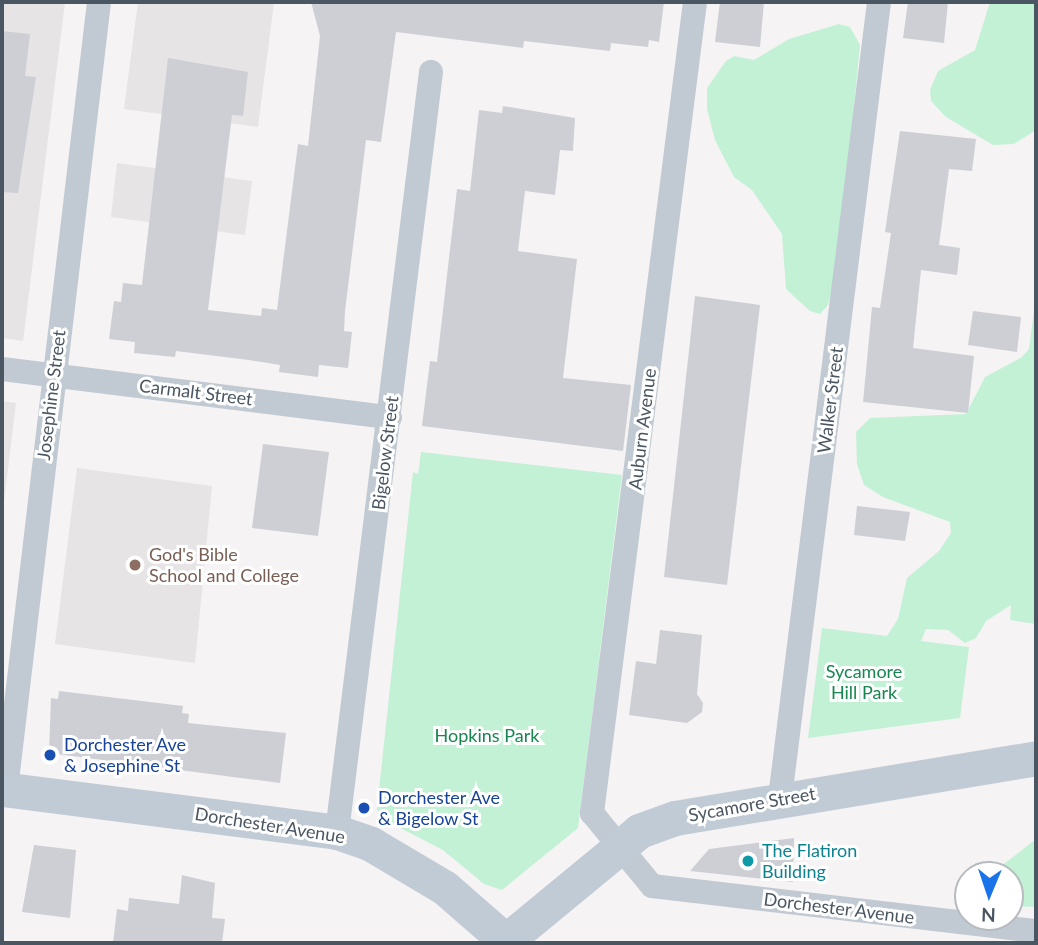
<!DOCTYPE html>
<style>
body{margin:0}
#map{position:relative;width:1038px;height:945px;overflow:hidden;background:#f5f3f3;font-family:Lato,sans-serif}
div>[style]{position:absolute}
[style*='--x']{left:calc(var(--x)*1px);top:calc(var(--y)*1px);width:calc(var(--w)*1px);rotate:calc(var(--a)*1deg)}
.education>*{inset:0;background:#e6e4e5}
.green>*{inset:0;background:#c3f1d5}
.building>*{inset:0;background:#cdcfd5}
.street>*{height:24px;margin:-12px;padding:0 12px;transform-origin:12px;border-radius:12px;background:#c1cad2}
.secondary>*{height:35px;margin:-17.5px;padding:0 17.5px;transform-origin:17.5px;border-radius:17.5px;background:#c1cbd6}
.dots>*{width:19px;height:19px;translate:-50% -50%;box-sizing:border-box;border:4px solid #fff;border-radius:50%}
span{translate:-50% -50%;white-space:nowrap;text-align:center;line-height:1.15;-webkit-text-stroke:6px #fff;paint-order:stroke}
.street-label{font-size:18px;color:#4a5661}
.education-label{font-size:18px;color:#785e54}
.left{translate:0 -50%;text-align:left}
.park-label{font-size:18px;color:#17864f}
.transit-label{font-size:18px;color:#164399}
.culture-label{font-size:18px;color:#0d838f}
.frame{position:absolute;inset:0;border:4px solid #4a5661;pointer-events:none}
.north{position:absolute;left:954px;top:861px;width:70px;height:70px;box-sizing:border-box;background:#fff;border:2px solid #b7bbc0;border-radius:50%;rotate:182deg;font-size:19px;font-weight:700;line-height:28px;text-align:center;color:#4a5661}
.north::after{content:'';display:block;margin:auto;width:24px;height:32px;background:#1a73e8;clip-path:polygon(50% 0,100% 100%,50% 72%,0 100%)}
</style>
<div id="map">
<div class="education">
<div style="clip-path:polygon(2px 2px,65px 2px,23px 341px,2px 338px)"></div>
<div style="clip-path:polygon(138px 2px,274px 2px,258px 127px,124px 109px)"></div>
<div style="clip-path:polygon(117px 163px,252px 181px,245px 235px,111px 217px)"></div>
<div style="clip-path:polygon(2px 401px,16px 403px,2px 518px)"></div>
<div style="clip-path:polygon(77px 468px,212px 486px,195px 663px,55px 644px)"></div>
</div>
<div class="green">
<div style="clip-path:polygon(990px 2px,1036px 2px,1036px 130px,1014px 144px,993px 145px,946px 117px,931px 101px,930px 90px,938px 71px,975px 50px)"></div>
<div style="clip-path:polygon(839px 24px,850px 27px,860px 45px,859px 55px,839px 263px,828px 305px,820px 314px,810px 311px,786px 289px,782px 234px,752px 190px,734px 177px,715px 140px,707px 109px,707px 88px,726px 61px,734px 56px,754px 60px,789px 39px)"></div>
<div style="clip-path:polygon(1036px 295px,1036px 624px,1010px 620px,1011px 605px,986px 621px,976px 638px,965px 643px,948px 630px,926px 629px,921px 641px,969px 647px,960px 718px,808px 738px,822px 628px,887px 636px,898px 619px,907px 578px,939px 551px,951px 533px,950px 522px,883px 497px,864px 485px,857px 464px,856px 432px,870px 418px,966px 414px,985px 377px,1022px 357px,1029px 349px)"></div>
<div style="clip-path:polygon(421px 452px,622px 475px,578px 828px,502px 890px,484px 884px,443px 850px,381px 818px,377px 809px,413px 472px,418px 474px)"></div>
<div style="clip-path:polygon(1036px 839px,1036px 907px,1010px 906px,1010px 875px,990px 875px)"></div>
</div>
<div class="building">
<div style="clip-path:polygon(311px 2px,664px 2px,659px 42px,649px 40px,648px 47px,611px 43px,610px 51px,524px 41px,523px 48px,396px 32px,381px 142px,366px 140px,345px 311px,344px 331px,352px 332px,348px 368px,319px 365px,318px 377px,279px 372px,280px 365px,249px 360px,176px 351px,175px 357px,134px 353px,135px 342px,109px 339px,114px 301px,121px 302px,123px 283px,142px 285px,168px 58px,248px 72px,243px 116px,232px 115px,208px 310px,261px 316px,262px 308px,277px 310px,298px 144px,308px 146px,320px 36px)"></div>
<div style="clip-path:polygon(720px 2px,764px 2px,760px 47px,715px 42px)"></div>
<div style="clip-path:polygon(908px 2px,948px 2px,944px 43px,903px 38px)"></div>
<div style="clip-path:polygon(2px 31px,30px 34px,25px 76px,36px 77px,18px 193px,2px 192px)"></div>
<div style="clip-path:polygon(503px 106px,575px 118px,573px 151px,560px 150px,555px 195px,525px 191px,518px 251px,577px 259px,563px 378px,631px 385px,623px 451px,422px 426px,430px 361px,437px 362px,457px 189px,470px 191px,479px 110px,502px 113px)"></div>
<div style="clip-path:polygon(900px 131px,976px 139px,972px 171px,949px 169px,939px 245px,960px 248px,957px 275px,921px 270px,913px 348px,974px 356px,968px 413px,863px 402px,872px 307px,880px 308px,891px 233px,885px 232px)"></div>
<div style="clip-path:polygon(695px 296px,760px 305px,727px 585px,664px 577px)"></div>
<div style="clip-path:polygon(973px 311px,1021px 317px,1017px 352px,968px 345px)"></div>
<div style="clip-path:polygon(263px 444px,329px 452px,318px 536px,252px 528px)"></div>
<div style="clip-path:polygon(857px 506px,910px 512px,905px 541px,854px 535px)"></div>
<div style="clip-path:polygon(660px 630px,702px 635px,697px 694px,703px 703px,702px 712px,687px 723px,629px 715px,636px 661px,656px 664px)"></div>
<div style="clip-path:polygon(59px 691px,183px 706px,182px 713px,189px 714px,188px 723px,286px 733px,280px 783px,49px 753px,51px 698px,58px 699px)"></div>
<div style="clip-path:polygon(794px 838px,793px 882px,690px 871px,709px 849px)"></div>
<div style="clip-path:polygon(34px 845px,76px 850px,70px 918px,22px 912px)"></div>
<div style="clip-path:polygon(182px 875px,215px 883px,212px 918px,225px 919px,222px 943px,113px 943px,117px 909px,128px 911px,129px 898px,179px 904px)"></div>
</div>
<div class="street">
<div style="--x:695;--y:2;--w:818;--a:97.24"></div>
<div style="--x:592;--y:813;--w:94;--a:50.6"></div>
<div style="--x:652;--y:886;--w:387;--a:6.7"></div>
<div style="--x:2;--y:369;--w:391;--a:7.1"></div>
<div style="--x:6;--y:789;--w:792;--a:-83.26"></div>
<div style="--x:780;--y:798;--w:802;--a:-82.91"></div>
<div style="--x:337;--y:832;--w:766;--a:-82.95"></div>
</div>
<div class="secondary">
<div style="--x:2;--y:789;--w:338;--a:7.3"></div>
<div style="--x:337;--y:832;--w:36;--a:19"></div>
<div style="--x:371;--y:844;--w:86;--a:30.7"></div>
<div style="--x:445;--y:888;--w:84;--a:41.1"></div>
<div style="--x:507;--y:940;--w:171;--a:-39.5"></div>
<div style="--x:639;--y:831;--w:38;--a:-20"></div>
<div style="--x:675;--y:818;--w:366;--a:-9.4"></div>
</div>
<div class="dots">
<div style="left:135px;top:565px;background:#8d6e63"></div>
<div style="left:50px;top:755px;background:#1a4fb4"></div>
<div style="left:364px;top:808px;background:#1a4fb4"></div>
<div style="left:748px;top:861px;background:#0f9aa8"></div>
</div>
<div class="street-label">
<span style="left:196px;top:392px;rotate:7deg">Carmalt Street</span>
<span style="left:51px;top:395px;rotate:-83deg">Josephine Street</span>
<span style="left:830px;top:400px;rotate:-83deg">Walker Street</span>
<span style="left:642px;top:429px;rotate:-83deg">Auburn Avenue</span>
<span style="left:385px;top:453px;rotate:-83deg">Bigelow Street</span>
<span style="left:752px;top:804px;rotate:-10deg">Sycamore Street</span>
<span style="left:270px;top:825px;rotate:9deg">Dorchester Avenue</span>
<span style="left:839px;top:908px;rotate:7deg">Dorchester Avenue</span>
</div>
<div class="education-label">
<span class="left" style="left:149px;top:565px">God's Bible<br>School and College</span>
</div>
<div class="park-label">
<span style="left:864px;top:682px">Sycamore<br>Hill Park</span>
<span style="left:487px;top:735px">Hopkins Park</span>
</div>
<div class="transit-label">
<span class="left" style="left:64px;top:755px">Dorchester Ave<br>&amp; Josephine St</span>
<span class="left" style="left:378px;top:808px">Dorchester Ave<br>&amp; Bigelow St</span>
</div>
<div class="culture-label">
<span class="left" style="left:762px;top:861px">The Flatiron<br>Building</span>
</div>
<div class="frame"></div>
<div class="north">N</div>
</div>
